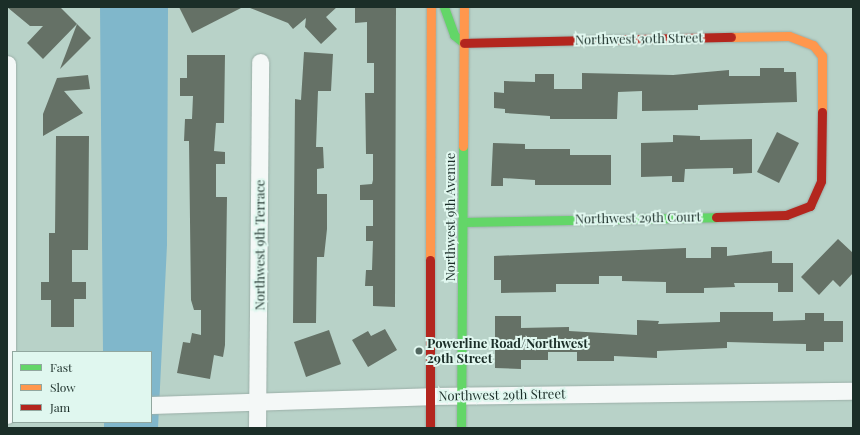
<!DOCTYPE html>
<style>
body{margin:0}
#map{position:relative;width:860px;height:435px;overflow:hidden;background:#b8d2c8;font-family:"Playfair Display",serif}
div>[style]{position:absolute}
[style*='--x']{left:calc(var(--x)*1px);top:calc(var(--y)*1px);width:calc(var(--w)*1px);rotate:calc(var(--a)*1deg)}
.water>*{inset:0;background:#80b7cb}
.building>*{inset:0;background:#657166}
.roads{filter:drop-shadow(0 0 1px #9bafa8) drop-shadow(0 0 1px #9bafa8)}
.street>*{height:17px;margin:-8.5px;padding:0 8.5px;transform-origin:8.5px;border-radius:8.5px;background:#f4f8f7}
.fast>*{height:9px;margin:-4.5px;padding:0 4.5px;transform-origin:4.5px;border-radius:4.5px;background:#63d668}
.slow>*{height:9px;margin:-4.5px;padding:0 4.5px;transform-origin:4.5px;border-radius:4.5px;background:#ff974d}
.jam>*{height:9px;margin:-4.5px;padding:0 4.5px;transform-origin:4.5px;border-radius:4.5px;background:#b3261e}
.dots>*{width:11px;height:11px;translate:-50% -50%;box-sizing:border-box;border:2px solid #e0f7ef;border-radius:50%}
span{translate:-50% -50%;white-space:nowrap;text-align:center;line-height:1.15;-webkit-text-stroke:4px #e0f7ef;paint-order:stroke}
.street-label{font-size:13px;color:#1b2e28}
.poi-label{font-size:13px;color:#1b2e28;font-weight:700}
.left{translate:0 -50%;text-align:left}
.frame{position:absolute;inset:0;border:8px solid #1b2e28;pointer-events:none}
.legend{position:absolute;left:12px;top:351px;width:140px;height:72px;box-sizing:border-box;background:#e0f7ef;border:1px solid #91a79f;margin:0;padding:5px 7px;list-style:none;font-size:12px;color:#1b2e28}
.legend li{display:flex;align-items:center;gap:8px;height:20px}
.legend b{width:20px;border:1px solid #91a79f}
</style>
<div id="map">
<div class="water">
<div style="clip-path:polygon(100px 7px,168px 7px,167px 245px,158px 428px,104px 428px,104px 422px,151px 422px,151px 352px,103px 352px)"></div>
</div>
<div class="building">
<div style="clip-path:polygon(7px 7px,60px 7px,77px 24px,43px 59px,27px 43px,43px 26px,30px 26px)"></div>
<div style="clip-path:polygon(179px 7px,243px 7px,192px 33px)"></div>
<div style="clip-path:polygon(337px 7px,326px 17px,337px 29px,321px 44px,305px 27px,306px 18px,293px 29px,288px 23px,250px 8px)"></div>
<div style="clip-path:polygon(355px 7px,396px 7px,395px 307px,373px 306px,373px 286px,365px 286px,366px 270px,372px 270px,373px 241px,366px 241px,366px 226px,373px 226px,373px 200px,360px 200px,360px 185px,372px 184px,373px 180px,373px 154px,366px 154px,365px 93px,374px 93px,374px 63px,367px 63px,367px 22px,355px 23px)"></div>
<div style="clip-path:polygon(77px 24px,91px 38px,60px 69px)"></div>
<div style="clip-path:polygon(304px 52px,333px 54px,331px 91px,318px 91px,316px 147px,323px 147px,324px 168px,317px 169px,317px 194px,327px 194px,327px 229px,324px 257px,317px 257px,316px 323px,293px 323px,295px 99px,301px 100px)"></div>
<div style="clip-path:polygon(187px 55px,225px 55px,224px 123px,216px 123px,214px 151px,225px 152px,225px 164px,216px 164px,216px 197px,227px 197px,225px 345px,223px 357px,214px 355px,210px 379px,177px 373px,183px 342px,190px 343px,192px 333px,201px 335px,201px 310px,194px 310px,191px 300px,189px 141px,184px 141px,185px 119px,192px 119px,193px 96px,180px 96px,180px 78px,187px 78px)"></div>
<div style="clip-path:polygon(760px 68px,784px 68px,784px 72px,796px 72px,797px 102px,698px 105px,698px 110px,642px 111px,642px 91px,618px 92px,617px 119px,550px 119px,550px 116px,505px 113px,505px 109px,494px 108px,494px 92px,504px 93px,504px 81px,535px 82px,535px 74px,554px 74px,554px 89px,582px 89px,582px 73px,673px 75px,729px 70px,729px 76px,760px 76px)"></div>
<div style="clip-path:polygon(88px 75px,90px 89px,64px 91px,83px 113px,43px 136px,43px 114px,57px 78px)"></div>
<div style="clip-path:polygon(777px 132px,799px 143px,779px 183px,757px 172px)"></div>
<div style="clip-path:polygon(673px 135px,700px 136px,700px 140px,752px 139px,752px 173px,733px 174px,733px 168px,685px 169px,684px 182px,672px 182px,672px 176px,641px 177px,641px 143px,673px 142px)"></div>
<div style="clip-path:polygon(56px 136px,89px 136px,88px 250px,72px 250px,72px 282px,86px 282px,86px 299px,74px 299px,74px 327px,51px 327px,51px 300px,41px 300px,41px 282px,49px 282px,49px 233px,55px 233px)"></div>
<div style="clip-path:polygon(493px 143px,525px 144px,525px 149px,570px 149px,570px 155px,611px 155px,611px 185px,535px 185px,535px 180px,503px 178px,503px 186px,491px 186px)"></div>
<div style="clip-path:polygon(838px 239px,853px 253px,853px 273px,840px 287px,833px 280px,819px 295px,801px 277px)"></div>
<div style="clip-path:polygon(711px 247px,727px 247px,727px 256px,772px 251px,772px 263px,793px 263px,793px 292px,778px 292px,778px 283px,734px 283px,735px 287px,704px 288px,704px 293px,666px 293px,666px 282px,622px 281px,622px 276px,599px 276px,599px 284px,556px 284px,556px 292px,501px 293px,501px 280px,494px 280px,494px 256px,686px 248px,686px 258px,711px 258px)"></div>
<div style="clip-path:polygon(720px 312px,773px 312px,773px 321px,805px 320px,805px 313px,824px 313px,824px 321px,843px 321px,843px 342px,824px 342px,824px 351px,806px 351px,806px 344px,727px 342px,727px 348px,657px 351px,657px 358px,614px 356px,614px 361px,577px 361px,577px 352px,548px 352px,548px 360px,521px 360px,521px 369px,495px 368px,495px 316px,521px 316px,521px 328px,569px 327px,569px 331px,637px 335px,637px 320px,659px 321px,658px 324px,720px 322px)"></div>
<div style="clip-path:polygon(385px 329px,397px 350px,368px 367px,352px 340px,368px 331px,371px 336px)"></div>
<div style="clip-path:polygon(329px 330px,341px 364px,306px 377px,294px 342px)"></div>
</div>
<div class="roads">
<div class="street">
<div style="--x:7;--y:64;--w:351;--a:90"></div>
<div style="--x:151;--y:405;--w:279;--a:-1.8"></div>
<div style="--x:430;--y:396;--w:423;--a:-0.7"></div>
<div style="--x:257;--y:428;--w:366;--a:-89.5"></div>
</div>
<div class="fast">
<div style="--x:444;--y:7;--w:30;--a:70"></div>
<div style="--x:454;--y:35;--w:13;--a:39"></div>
<div style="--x:463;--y:222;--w:253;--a:-1.1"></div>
<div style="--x:461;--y:428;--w:282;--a:-89.6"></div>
</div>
<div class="slow">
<div style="--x:731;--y:37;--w:58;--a:-1"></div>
<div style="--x:789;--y:36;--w:26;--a:21"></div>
<div style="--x:813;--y:45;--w:14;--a:51"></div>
<div style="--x:822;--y:56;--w:56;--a:90"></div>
<div style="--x:463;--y:146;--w:139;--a:-89.6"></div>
<div style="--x:430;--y:260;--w:253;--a:-89.8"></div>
</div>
<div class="jam">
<div style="--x:464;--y:43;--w:267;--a:-1.3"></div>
<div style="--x:716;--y:217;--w:70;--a:-1.6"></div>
<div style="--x:786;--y:215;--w:26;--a:-21"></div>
<div style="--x:810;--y:206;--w:27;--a:-66"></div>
<div style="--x:821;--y:181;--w:69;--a:-89.2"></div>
<div style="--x:430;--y:428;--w:168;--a:-90"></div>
</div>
</div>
<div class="dots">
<div style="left:419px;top:351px;background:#526760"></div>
</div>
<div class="street-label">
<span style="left:639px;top:39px;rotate:-1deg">Northwest 30th Street</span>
<span style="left:450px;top:217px;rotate:-90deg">Northwest 9th Avenue</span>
<span style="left:638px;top:218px;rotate:-1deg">Northwest 29th Court</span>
<span style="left:260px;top:245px;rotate:-90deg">Northwest 9th Terrace</span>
<span style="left:502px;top:395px;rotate:-1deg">Northwest 29th Street</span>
</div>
<div class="poi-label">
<span class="left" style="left:427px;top:351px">Powerline Road/Northwest<br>29th Street</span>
</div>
<div class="frame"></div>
<ul class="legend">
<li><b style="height:5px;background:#63d668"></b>Fast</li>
<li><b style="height:5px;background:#ff974d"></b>Slow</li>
<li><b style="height:5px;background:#b3261e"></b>Jam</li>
</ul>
</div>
